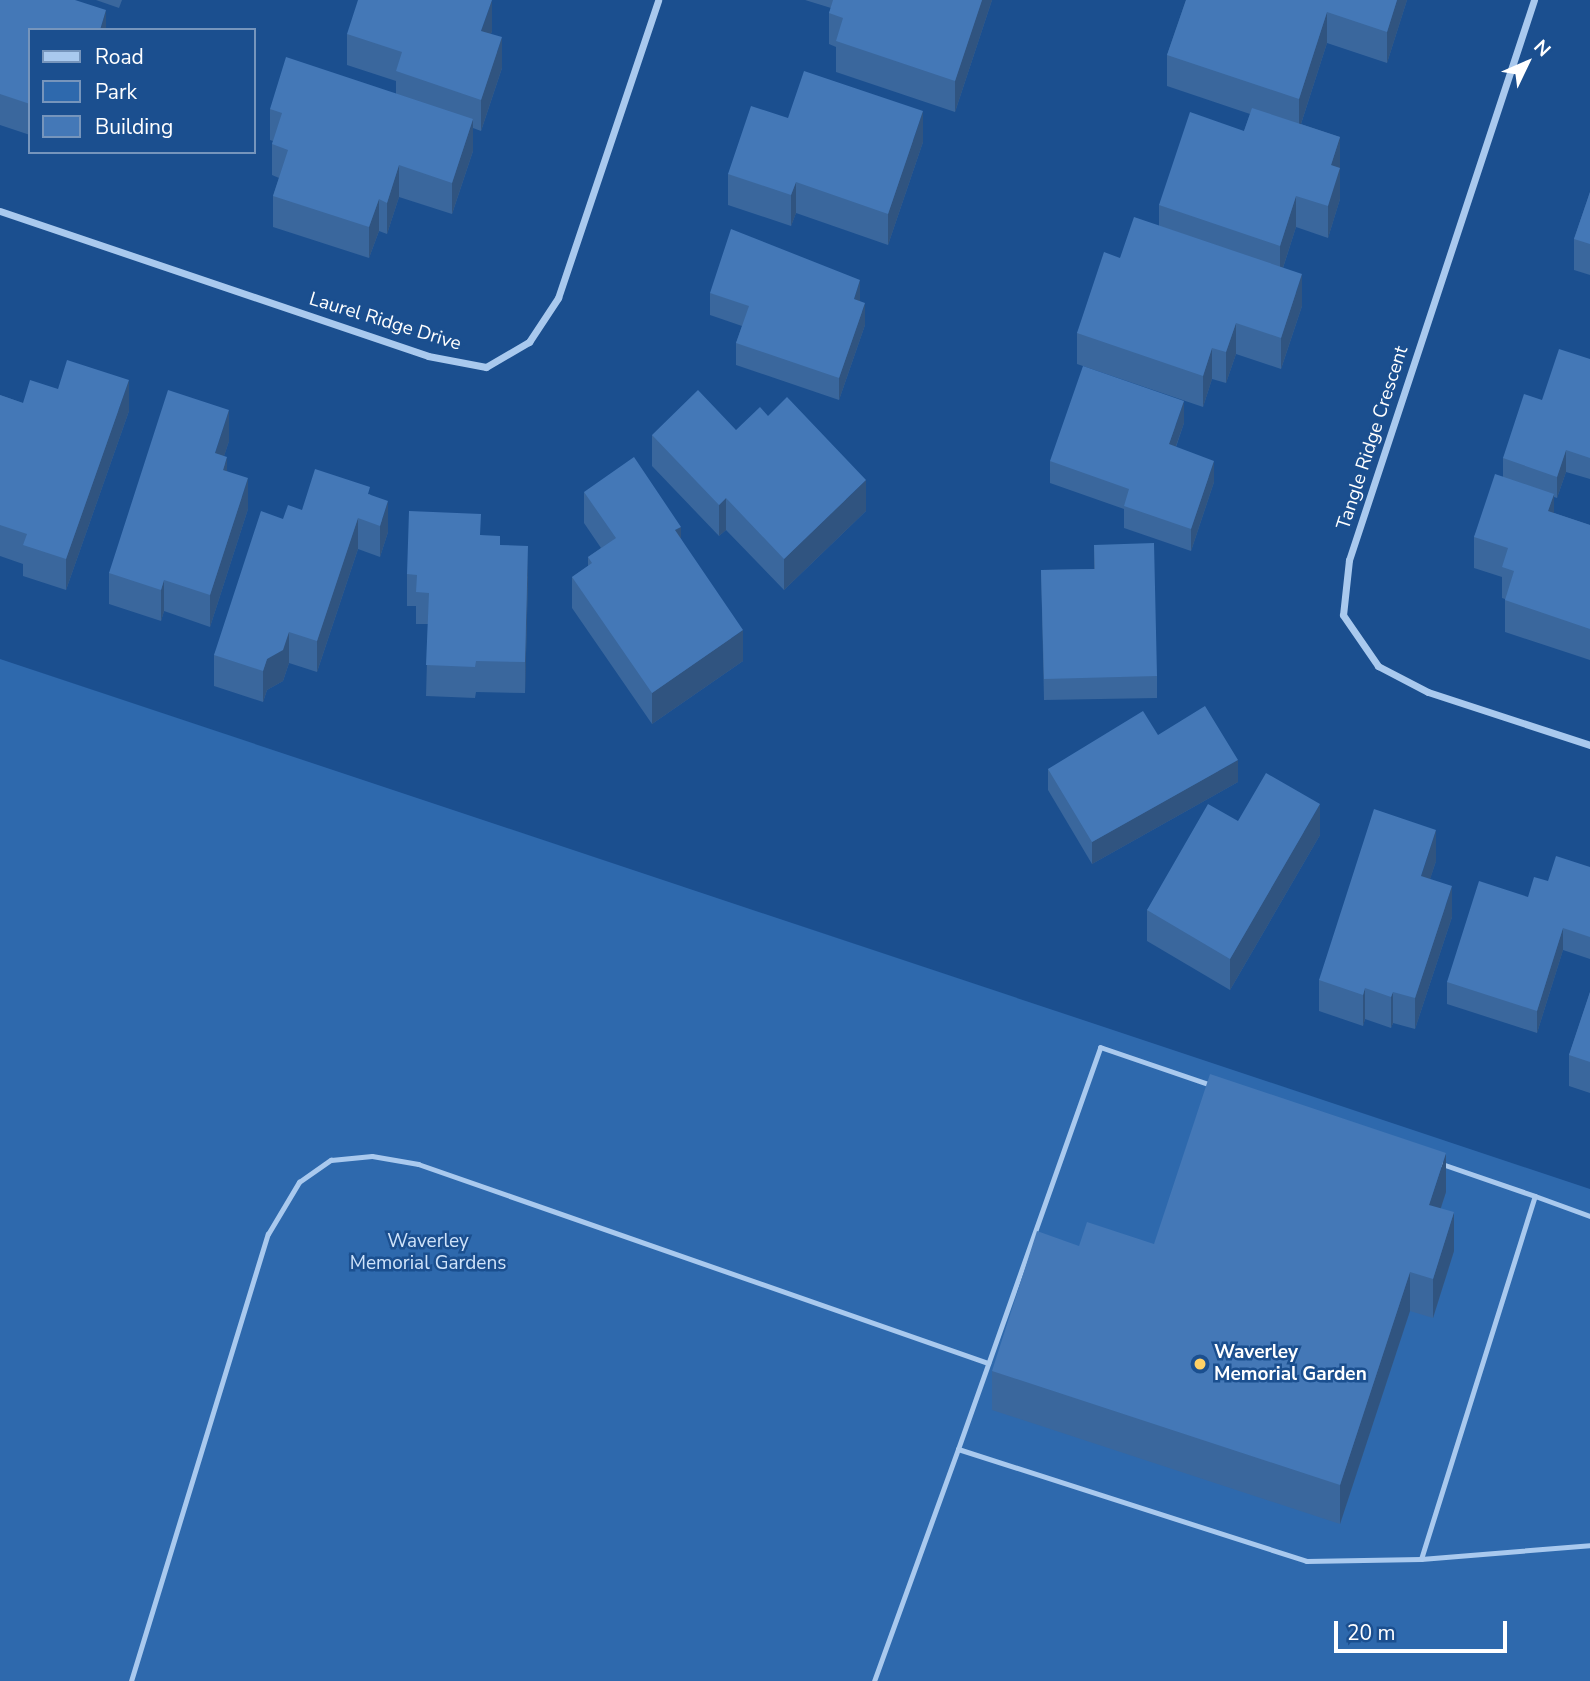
<!DOCTYPE html>
<style>
body{margin:0}
#map{position:relative;width:1590px;height:1681px;overflow:hidden;background:#1b4f8f;font-family:"Nunito Sans",sans-serif}
div>[style]{position:absolute}
[style*='--x']{left:calc(var(--x)*1px);top:calc(var(--y)*1px);width:calc(var(--w)*1px);rotate:calc(var(--a)*1deg)}
.green>*{inset:0;background:#2e69ad}
.lane>*{height:5px;margin:-2.5px;padding:0 2.5px;transform-origin:2.5px;border-radius:2.5px;background:#a9c9ee}
.street>*{height:7px;margin:-3.5px;padding:0 3.5px;transform-origin:3.5px;border-radius:3.5px;background:#a9c9ee}
.wall>*{inset:0;background:#3a679d}
.shaded-wall>*{inset:0;background:#305480}
.building>*{inset:0;background:#4478b7}
.dots>*{width:19px;height:19px;translate:-50% -50%;box-sizing:border-box;border:4px solid #1b4f8f;border-radius:50%}
span{translate:-50% -50%;white-space:nowrap;text-align:center;line-height:1.15;-webkit-text-stroke:5px #1b4f8f;paint-order:stroke}
.street-label{font-size:19px;color:#fff}
.park-label{font-size:19px;color:#cfe3fa}
.poi-label{font-size:19px;color:#fff;font-weight:700}
.left{translate:0 -50%;text-align:left}
.legend{position:absolute;left:28px;top:28px;width:228px;height:126px;box-sizing:border-box;background:#1b4f8f;border:2px solid #7695bc;margin:0;padding:9px 12px;list-style:none;font-size:21px;color:#fff}
.legend li{display:flex;align-items:center;gap:14px;height:35px}
.legend b{width:35px;border:2px solid #7695bc}
.north{position:absolute;left:1492px;top:28px;width:70px;height:70px;-webkit-text-stroke:5px #1b4f8f;paint-order:stroke;rotate:46deg;font-size:19px;font-weight:700;line-height:28px;text-align:center;color:#fff}
.north::after{content:'';display:block;margin:auto;width:24px;height:32px;background:#fff;clip-path:polygon(50% 0,100% 100%,50% 72%,0 100%)}
.scale{position:absolute;left:1334px;top:1621px;width:173px;height:32px;box-sizing:border-box;border:4px solid #fff;border-top:0;padding-left:9px;font-size:21px;line-height:24px;white-space:nowrap;color:#fff;-webkit-text-stroke:5px #1b4f8f;paint-order:stroke}
</style>
<div id="map">
<div class="green">
<div style="clip-path:polygon(0 659px,1590px 1189px,1590px 1681px,0 1681px)"></div>
</div>
<div class="lane">
<div style="--x:1442;--y:1164;--w:98;--a:19"></div>
<div style="--x:958;--y:1449;--w:426;--a:-70.5"></div>
<div style="--x:1100;--y:1047;--w:117;--a:18.9"></div>
<div style="--x:1421;--y:1559;--w:170;--a:-4.7"></div>
<div style="--x:131;--y:1681;--w:468;--a:-73"></div>
<div style="--x:268;--y:1234;--w:61;--a:-59.2"></div>
<div style="--x:299;--y:1182;--w:39;--a:-35"></div>
<div style="--x:331;--y:1160;--w:41;--a:-5.6"></div>
<div style="--x:372;--y:1156;--w:47;--a:9.9"></div>
<div style="--x:418;--y:1164;--w:604;--a:19.25"></div>
<div style="--x:874;--y:1681;--w:247;--a:-70.1"></div>
<div style="--x:958;--y:1449;--w:366;--a:17.8"></div>
<div style="--x:1306;--y:1561;--w:115;--a:-1"></div>
<div style="--x:1421;--y:1559;--w:380;--a:-72.6"></div>
<div style="--x:1535;--y:1196;--w:59;--a:20"></div>
</div>
<div class="street">
<div style="--x:1534;--y:0;--w:590;--a:108.28"></div>
<div style="--x:1349;--y:560;--w:55;--a:96.2"></div>
<div style="--x:1343;--y:615;--w:62;--a:55.5"></div>
<div style="--x:1378;--y:666;--w:56;--a:27.5"></div>
<div style="--x:1428;--y:692;--w:170;--a:18.1"></div>
<div style="--x:0;--y:211;--w:452;--a:18.7"></div>
<div style="--x:428;--y:356;--w:59;--a:10.7"></div>
<div style="--x:486;--y:367;--w:50;--a:-30.2"></div>
<div style="--x:529;--y:342;--w:53;--a:-56.6"></div>
<div style="--x:558;--y:298;--w:314;--a:-71.4"></div>
</div>
<div class="wall">
<div style="clip-path:polygon(0 0,106px 30px,30px 30px,30px 135px,0 125px)"></div>
<div style="clip-path:polygon(96px 0,122px 0,119px 8px)"></div>
<div style="clip-path:polygon(805px 0,992px 0,955px 112px,836px 72px,836px 47px,829px 44px,829px 13px,831px 8px)"></div>
<div style="clip-path:polygon(1186px 0,1407px 0,1387px 63px,1327px 43px,1301px 124px,1340px 137px,1340px 199px,1328px 238px,1296px 227px,1283px 268px,1302px 306px,1281px 369px,1236px 354px,1226px 383px,1212px 379px,1203px 407px,1077px 364px,1077px 333px,1120px 258px,1159px 226px,1159px 205px,1244px 131px,1250px 114px,1167px 86px,1167px 55px)"></div>
<div style="clip-path:polygon(492px 31px,491px 34px,502px 68px,481px 131px,473px 128px,473px 151px,452px 214px,399px 197px,387px 234px,379px 231px,369px 258px,273px 227px,273px 196px,279px 178px,272px 175px,272px 144px,273px 141px,270px 140px,270px 109px,396px 94px,396px 81px,347px 65px,347px 34px)"></div>
<div style="clip-path:polygon(788px 118px,923px 142px,888px 245px,796px 213px,791px 226px,728px 205px,728px 174px)"></div>
<div style="clip-path:polygon(1590px 192px,1590px 275px,1574px 270px,1574px 239px)"></div>
<div style="clip-path:polygon(710px 293px,860px 301px,865px 325px,839px 400px,736px 365px,736px 343px,742px 326px,710px 315px)"></div>
<div style="clip-path:polygon(1590px 359px,1590px 479px,1566px 472px,1557px 498px,1554px 497px,1554px 513px,1590px 525px,1590px 660px,1505px 632px,1505px 599px,1502px 598px,1502px 577px,1474px 568px,1474px 537px,1503px 476px,1503px 458px,1542px 400px)"></div>
<div style="clip-path:polygon(0 395px,23px 403px,129px 411px,66px 590px,23px 576px,23px 564px,0 556px)"></div>
<div style="clip-path:polygon(1184px 423px,1176px 447px,1214px 482px,1191px 551px,1124px 528px,1124px 509px,1050px 483px,1050px 461px)"></div>
<div style="clip-path:polygon(736px 430px,866px 511px,784px 590px,726px 530px,719px 536px,652px 466px,652px 435px)"></div>
<div style="clip-path:polygon(229px 441px,224px 456px,227px 471px,248px 509px,210px 627px,164px 611px,161px 621px,109px 604px,109px 573px)"></div>
<div style="clip-path:polygon(584px 492px,681px 539px,743px 661px,652px 724px,572px 608px,572px 577px,588px 566px,588px 557px,601px 548px,584px 523px)"></div>
<div style="clip-path:polygon(370px 494px,388px 532px,380px 557px,358px 549px,317px 672px,289px 663px,283px 681px,267px 690px,263px 702px,214px 686px,214px 655px,283px 519px,302px 510px)"></div>
<div style="clip-path:polygon(481px 535px,500px 545px,528px 577px,525px 693px,476px 692px,475px 698px,426px 696px,428px 624px,416px 624px,416px 606px,407px 606px,407px 574px)"></div>
<div style="clip-path:polygon(1094px 545px,1157px 676px,1157px 698px,1044px 700px,1041px 570px,1094px 569px)"></div>
<div style="clip-path:polygon(1158px 735px,1238px 782px,1092px 864px,1048px 790px,1048px 769px)"></div>
<div style="clip-path:polygon(1238px 821px,1320px 835px,1230px 990px,1147px 941px,1147px 910px)"></div>
<div style="clip-path:polygon(1436px 861px,1430px 879px,1452px 917px,1415px 1029px,1393px 1023px,1391px 1028px,1365px 1019px,1363px 1026px,1319px 1011px,1319px 980px)"></div>
<div style="clip-path:polygon(1590px 867px,1590px 959px,1563px 950px,1537px 1033px,1447px 1004px,1447px 982px,1548px 881px)"></div>
<div style="clip-path:polygon(1590px 992px,1590px 1093px,1569px 1086px,1569px 1055px)"></div>
<div style="clip-path:polygon(1446px 1192px,1441px 1208px,1454px 1251px,1433px 1318px,1410px 1311px,1340px 1524px,992px 1410px,992px 1371px,1079px 1246px,1154px 1244px)"></div>
</div>
<div class="shaded-wall">
<div style="clip-path:polygon(492px 0,492px 31px,481px 62px,481px 31px)"></div>
<div style="clip-path:polygon(982px 0,992px 0,955px 112px,955px 81px)"></div>
<div style="clip-path:polygon(1397px 0,1407px 0,1387px 63px,1387px 32px)"></div>
<div style="clip-path:polygon(106px 10px,106px 30px,100px 30px)"></div>
<div style="clip-path:polygon(1327px 12px,1327px 43px,1299px 130px,1299px 99px)"></div>
<div style="clip-path:polygon(502px 37px,502px 68px,481px 131px,481px 100px)"></div>
<div style="clip-path:polygon(923px 111px,923px 142px,888px 245px,888px 214px)"></div>
<div style="clip-path:polygon(473px 119px,473px 151px,452px 214px,452px 183px)"></div>
<div style="clip-path:polygon(1340px 137px,1340px 199px,1328px 238px,1328px 206px,1331px 165px)"></div>
<div style="clip-path:polygon(399px 165px,399px 197px,387px 234px,387px 203px)"></div>
<div style="clip-path:polygon(796px 182px,796px 213px,791px 226px,791px 195px)"></div>
<div style="clip-path:polygon(1296px 196px,1296px 227px,1280px 277px,1280px 246px)"></div>
<div style="clip-path:polygon(379px 199px,379px 231px,369px 258px,369px 227px)"></div>
<div style="clip-path:polygon(1302px 274px,1302px 306px,1281px 369px,1281px 338px)"></div>
<div style="clip-path:polygon(860px 280px,860px 302px,854px 299px)"></div>
<div style="clip-path:polygon(865px 303px,865px 325px,839px 400px,839px 378px)"></div>
<div style="clip-path:polygon(1236px 323px,1236px 354px,1226px 383px,1226px 352px)"></div>
<div style="clip-path:polygon(1212px 348px,1212px 379px,1203px 407px,1203px 376px)"></div>
<div style="clip-path:polygon(129px 380px,129px 411px,66px 590px,66px 559px)"></div>
<div style="clip-path:polygon(1184px 401px,1184px 423px,1169px 466px,1169px 444px)"></div>
<div style="clip-path:polygon(229px 410px,229px 441px,215px 484px,215px 453px)"></div>
<div style="clip-path:polygon(1566px 450px,1566px 472px,1557px 498px,1557px 477px)"></div>
<div style="clip-path:polygon(227px 457px,227px 488px,223px 470px)"></div>
<div style="clip-path:polygon(1214px 461px,1214px 482px,1191px 551px,1191px 529px)"></div>
<div style="clip-path:polygon(248px 478px,248px 509px,210px 627px,210px 595px)"></div>
<div style="clip-path:polygon(866px 480px,866px 511px,784px 590px,784px 559px)"></div>
<div style="clip-path:polygon(1554px 494px,1554px 525px,1548px 511px)"></div>
<div style="clip-path:polygon(726px 498px,726px 530px,719px 536px,719px 505px)"></div>
<div style="clip-path:polygon(388px 501px,388px 532px,380px 557px,380px 526px)"></div>
<div style="clip-path:polygon(358px 518px,358px 549px,317px 672px,317px 641px)"></div>
<div style="clip-path:polygon(681px 527px,681px 558px,675px 530px)"></div>
<div style="clip-path:polygon(528px 546px,528px 577px,525px 693px,525px 662px)"></div>
<div style="clip-path:polygon(164px 580px,164px 611px,161px 621px,161px 590px)"></div>
<div style="clip-path:polygon(743px 630px,743px 661px,652px 724px,652px 693px)"></div>
<div style="clip-path:polygon(289px 632px,289px 663px,283px 681px,267px 690px,263px 702px,263px 671px,267px 659px)"></div>
<div style="clip-path:polygon(1238px 760px,1238px 782px,1092px 864px,1092px 842px)"></div>
<div style="clip-path:polygon(1320px 804px,1320px 835px,1230px 990px,1230px 959px)"></div>
<div style="clip-path:polygon(1436px 830px,1436px 861px,1421px 907px,1421px 876px)"></div>
<div style="clip-path:polygon(1452px 886px,1452px 917px,1415px 1029px,1415px 998px)"></div>
<div style="clip-path:polygon(1563px 928px,1563px 950px,1537px 1033px,1537px 1011px)"></div>
<div style="clip-path:polygon(1365px 988px,1365px 1019px,1363px 1026px,1363px 995px)"></div>
<div style="clip-path:polygon(1393px 992px,1393px 1023px,1391px 1028px,1391px 997px)"></div>
<div style="clip-path:polygon(1446px 1153px,1446px 1192px,1429px 1244px,1429px 1205px)"></div>
<div style="clip-path:polygon(1454px 1212px,1454px 1251px,1433px 1318px,1433px 1279px)"></div>
<div style="clip-path:polygon(1410px 1272px,1410px 1311px,1340px 1524px,1340px 1485px)"></div>
</div>
<div class="building">
<div style="clip-path:polygon(0 0,75px 0,106px 10px,100px 30px,30px 30px,30px 104px,0 94px)"></div>
<div style="clip-path:polygon(358px 0,492px 0,481px 31px,502px 37px,481px 100px,396px 71px,402px 52px,347px 34px)"></div>
<div style="clip-path:polygon(833px 0,982px 0,955px 81px,836px 41px,843px 18px,829px 13px)"></div>
<div style="clip-path:polygon(1186px 0,1397px 0,1387px 32px,1327px 12px,1299px 99px,1167px 55px)"></div>
<div style="clip-path:polygon(286px 57px,473px 119px,452px 183px,399px 165px,387px 203px,379px 199px,369px 227px,273px 196px,288px 150px,272px 144px,282px 113px,270px 109px)"></div>
<div style="clip-path:polygon(804px 71px,923px 111px,888px 214px,796px 182px,791px 195px,728px 174px,751px 106px,788px 118px)"></div>
<div style="clip-path:polygon(1252px 108px,1340px 137px,1331px 165px,1340px 168px,1328px 206px,1296px 196px,1280px 246px,1159px 205px,1190px 112px,1244px 131px)"></div>
<div style="clip-path:polygon(1590px 192px,1590px 244px,1574px 239px)"></div>
<div style="clip-path:polygon(1134px 217px,1302px 274px,1281px 338px,1236px 323px,1226px 352px,1212px 348px,1203px 376px,1077px 333px,1104px 252px,1120px 258px)"></div>
<div style="clip-path:polygon(731px 229px,860px 280px,854px 299px,865px 303px,839px 378px,736px 343px,749px 306px,710px 293px)"></div>
<div style="clip-path:polygon(1559px 349px,1590px 359px,1590px 458px,1566px 450px,1557px 477px,1503px 458px,1524px 394px,1542px 400px)"></div>
<div style="clip-path:polygon(67px 360px,129px 380px,66px 559px,23px 545px,27px 534px,0 525px,0 395px,23px 403px,30px 380px,58px 389px)"></div>
<div style="clip-path:polygon(1083px 366px,1184px 401px,1169px 444px,1214px 461px,1191px 529px,1124px 506px,1129px 489px,1050px 461px)"></div>
<div style="clip-path:polygon(168px 390px,229px 410px,215px 453px,227px 457px,223px 470px,248px 478px,210px 595px,164px 580px,161px 590px,109px 573px)"></div>
<div style="clip-path:polygon(698px 390px,736px 430px,760px 407px,768px 416px,787px 397px,866px 480px,784px 559px,726px 498px,719px 505px,652px 435px)"></div>
<div style="clip-path:polygon(634px 457px,681px 527px,675px 530px,743px 630px,652px 693px,572px 577px,592px 563px,588px 557px,616px 538px,584px 492px)"></div>
<div style="clip-path:polygon(315px 469px,370px 487px,368px 494px,388px 501px,380px 526px,358px 518px,317px 641px,289px 632px,283px 650px,267px 659px,263px 671px,214px 655px,261px 511px,283px 519px,288px 505px,302px 510px)"></div>
<div style="clip-path:polygon(1495px 474px,1554px 494px,1548px 511px,1590px 525px,1590px 629px,1505px 600px,1514px 571px,1502px 567px,1508px 548px,1474px 537px)"></div>
<div style="clip-path:polygon(409px 511px,481px 514px,480px 535px,500px 536px,500px 545px,528px 546px,525px 662px,476px 661px,475px 667px,426px 665px,429px 593px,416px 592px,417px 575px,407px 574px)"></div>
<div style="clip-path:polygon(1154px 543px,1157px 676px,1044px 679px,1041px 570px,1095px 569px,1094px 545px)"></div>
<div style="clip-path:polygon(1205px 706px,1238px 760px,1092px 842px,1048px 769px,1143px 711px,1158px 735px)"></div>
<div style="clip-path:polygon(1266px 773px,1320px 804px,1230px 959px,1147px 910px,1208px 804px,1238px 821px)"></div>
<div style="clip-path:polygon(1374px 809px,1436px 830px,1421px 876px,1452px 886px,1415px 998px,1393px 992px,1391px 997px,1365px 988px,1363px 995px,1319px 980px)"></div>
<div style="clip-path:polygon(1556px 856px,1590px 867px,1590px 937px,1563px 928px,1537px 1011px,1447px 982px,1479px 881px,1528px 897px,1534px 877px,1548px 881px)"></div>
<div style="clip-path:polygon(1590px 992px,1590px 1062px,1569px 1055px)"></div>
<div style="clip-path:polygon(1210px 1074px,1446px 1153px,1429px 1205px,1454px 1212px,1433px 1279px,1410px 1272px,1340px 1485px,992px 1371px,1037px 1231px,1079px 1246px,1087px 1222px,1154px 1244px)"></div>
</div>
<div class="dots">
<div style="left:1200px;top:1364px;background:#ffd166"></div>
</div>
<div class="street-label">
<span style="left:385px;top:322px;rotate:17deg">Laurel Ridge Drive</span>
<span style="left:1373px;top:438px;rotate:-72deg">Tangle Ridge Crescent</span>
</div>
<div class="park-label">
<span style="left:428px;top:1253px">Waverley<br>Memorial Gardens</span>
</div>
<div class="poi-label">
<span class="left" style="left:1214px;top:1364px">Waverley<br>Memorial Garden</span>
</div>
<ul class="legend">
<li><b style="height:9px;background:#a9c9ee"></b>Road</li>
<li><b style="height:19px;background:#2e69ad"></b>Park</li>
<li><b style="height:19px;background:#4478b7"></b>Building</li>
</ul>
<div class="north">N</div>
<div class="scale">20 m</div>
</div>
